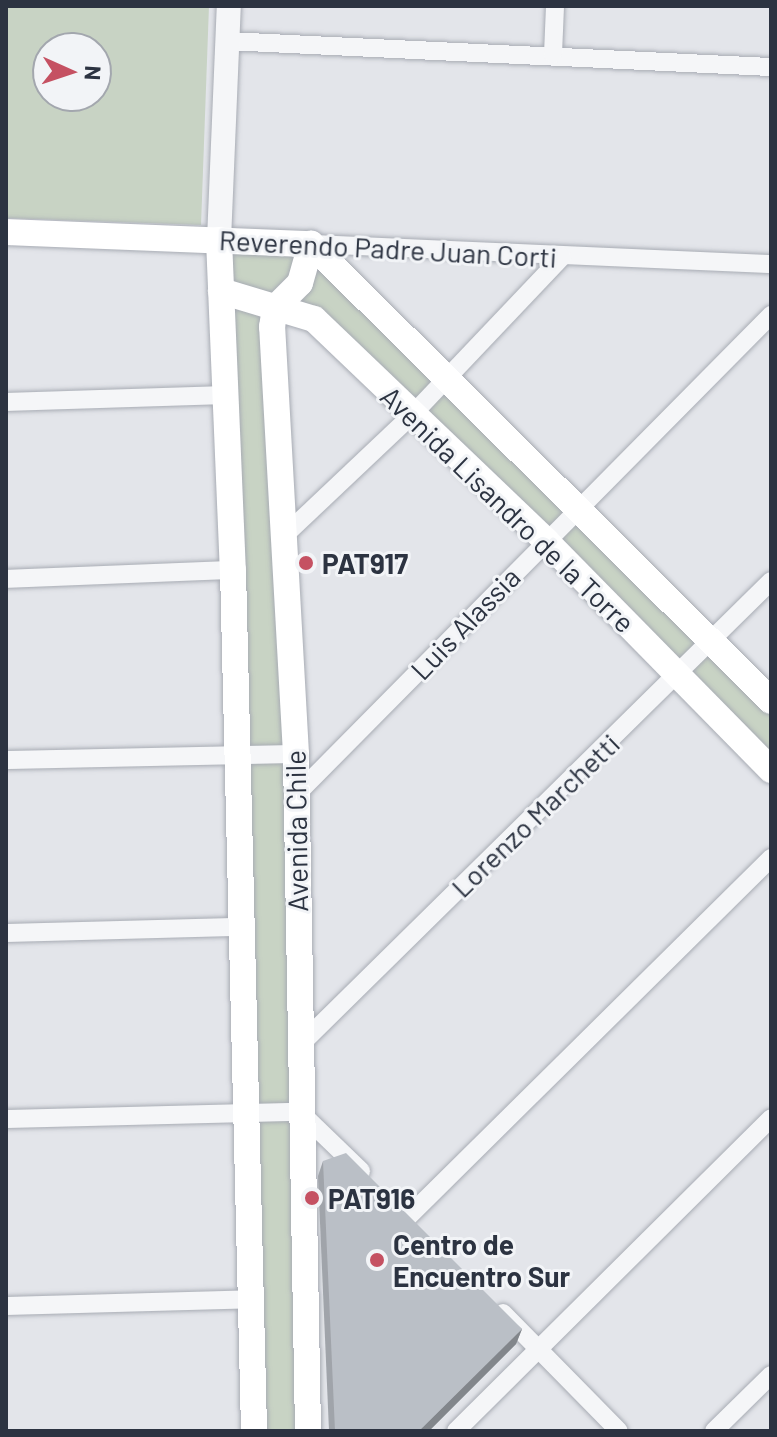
<!DOCTYPE html>
<style>
body{margin:0}
#map{position:relative;width:777px;height:1437px;overflow:hidden;background:#e3e5ea;font-family:Barlow,sans-serif}
div>[style]{position:absolute}
[style*='--x']{left:calc(var(--x)*1px);top:calc(var(--y)*1px);width:calc(var(--w)*1px);rotate:calc(var(--a)*1deg)}
.green>*{inset:0;background:#c8d3c4}
.roads{filter:drop-shadow(0 0 2px #a8acb4) drop-shadow(0 0 2px #a8acb4)}
.minor>*{height:18px;margin:-9px;padding:0 9px;transform-origin:9px;border-radius:9px;background:#f5f6f8}
.tertiary>*{height:24px;margin:-12px;padding:0 12px;transform-origin:12px;border-radius:12px;background:#f5f6f8}
.secondary>*{height:26px;margin:-13px;padding:0 13px;transform-origin:13px;border-radius:13px;background:#fff}
.wall>*{inset:0;background:#a0a4aa}
.shaded-wall>*{inset:0;background:#82868b}
.building>*{inset:0;background:#babfc6}
.dots>*{width:22px;height:22px;translate:-50% -50%;box-sizing:border-box;border:4px solid #f2f4f7;border-radius:50%}
span{translate:-50% -50%;white-space:nowrap;text-align:center;line-height:1.15;-webkit-text-stroke:6px #f2f4f7;paint-order:stroke}
.street-label{font-size:28px;color:#2c3341}
.poi-label{font-size:28px;color:#2c3341;font-weight:700}
.left{translate:0 -50%;text-align:left}
.frame{position:absolute;inset:0;border:8px solid #2c3341;pointer-events:none}
.north{position:absolute;left:32px;top:32px;width:80px;height:80px;box-sizing:border-box;background:#f2f4f7;border:2px solid #a3a7ae;border-radius:50%;rotate:93deg;font-size:22px;font-weight:700;line-height:32px;text-align:center;color:#2c3341}
.north::after{content:'';display:block;margin:auto;width:28px;height:36px;background:#c55162;clip-path:polygon(50% 0,100% 100%,50% 72%,0 100%)}
</style>
<div id="map">
<div class="green">
<div style="clip-path:polygon(evenodd,6px 6px,209px 6px,201px 225px,6px 218px,6px 6px,48px 48px,96px 48px,96px 96px,48px 96px,48px 48px)"></div>
<div style="clip-path:polygon(219px 240px,311px 244px,771px 701px,771px 770px,314px 320px,275px 308px,308px 1431px,254px 1431px)"></div>
</div>
<div class="roads">
<div class="minor">
<div style="--x:227;--y:41;--w:545;--a:2.74"></div>
<div style="--x:553;--y:54;--w:48;--a:-87.6"></div>
<div style="--x:311;--y:244;--w:460;--a:2.5"></div>
<div style="--x:6;--y:402;--w:219;--a:-1.8"></div>
<div style="--x:286;--y:534;--w:173;--a:-43.4"></div>
<div style="--x:412;--y:415;--w:218;--a:-46.5"></div>
<div style="--x:6;--y:579;--w:227;--a:-2.3"></div>
<div style="--x:6;--y:760;--w:290;--a:-1.2"></div>
<div style="--x:295;--y:796;--w:677;--a:-45.3"></div>
<div style="--x:6;--y:933;--w:237;--a:-1.5"></div>
<div style="--x:298;--y:1047;--w:664;--a:-44.57"></div>
<div style="--x:6;--y:1119;--w:294;--a:-1.4"></div>
<div style="--x:300;--y:1112;--w:85;--a:44"></div>
<div style="--x:408;--y:1217;--w:511;--a:-44.68"></div>
<div style="--x:6;--y:1306;--w:246;--a:-1.6"></div>
<div style="--x:503;--y:1313;--w:165;--a:45.5"></div>
<div style="--x:456;--y:1431;--w:444;--a:-44.8"></div>
<div style="--x:714;--y:1431;--w:80;--a:-44.5"></div>
</div>
<div class="tertiary">
<div style="--x:219;--y:240;--w:234;--a:-87.6"></div>
</div>
<div class="secondary">
<div style="--x:6;--y:232;--w:305;--a:2.3"></div>
<div style="--x:219;--y:240;--w:330;--a:87.6"></div>
<div style="--x:233;--y:570;--w:861;--a:88.6"></div>
<div style="--x:311;--y:244;--w:648;--a:44.81"></div>
<div style="--x:221;--y:291;--w:97;--a:16.8"></div>
<div style="--x:314;--y:319;--w:321;--a:43.7"></div>
<div style="--x:546;--y:541;--w:321;--a:45.5"></div>
<div style="--x:308;--y:1431;--w:677;--a:-91.02"></div>
<div style="--x:296;--y:754;--w:428;--a:-93.2"></div>
<div style="--x:272;--y:327;--w:19;--a:-81"></div>
<div style="--x:275;--y:308;--w:35;--a:-45"></div>
<div style="--x:300;--y:283;--w:41;--a:-74.2"></div>
</div>
</div>
<div class="wall">
<div style="clip-path:polygon(323px 1161px,522px 1329px,516px 1344px,429px 1431px,329px 1431px,318px 1176px)"></div>
</div>
<div class="shaded-wall">
<div style="clip-path:polygon(522px 1329px,516px 1344px,429px 1431px,419px 1431px)"></div>
</div>
<div class="building">
<div style="clip-path:polygon(346px 1153px,522px 1329px,419px 1431px,335px 1431px,323px 1161px)"></div>
</div>
<div class="dots">
<div style="left:306px;top:563px;background:#c55162"></div>
<div style="left:312px;top:1198px;background:#c55162"></div>
<div style="left:377px;top:1260px;background:#c55162"></div>
</div>
<div class="street-label">
<span style="left:388px;top:248px;rotate:3deg">Reverendo Padre Juan Corti</span>
<span style="left:508px;top:509px;rotate:44deg">Avenida Lisandro de la Torre</span>
<span style="left:465px;top:623px;rotate:-46deg">Luis Alassia</span>
<span style="left:535px;top:815px;rotate:-44deg">Lorenzo Marchetti</span>
<span style="left:296px;top:831px;rotate:-91deg">Avenida Chile</span>
</div>
<div class="poi-label">
<span class="left" style="left:322px;top:563px">PAT917</span>
<span class="left" style="left:328px;top:1198px">PAT916</span>
<span class="left" style="left:393px;top:1260px">Centro de<br>Encuentro Sur</span>
</div>
<div class="frame"></div>
<div class="north">N</div>
</div>
